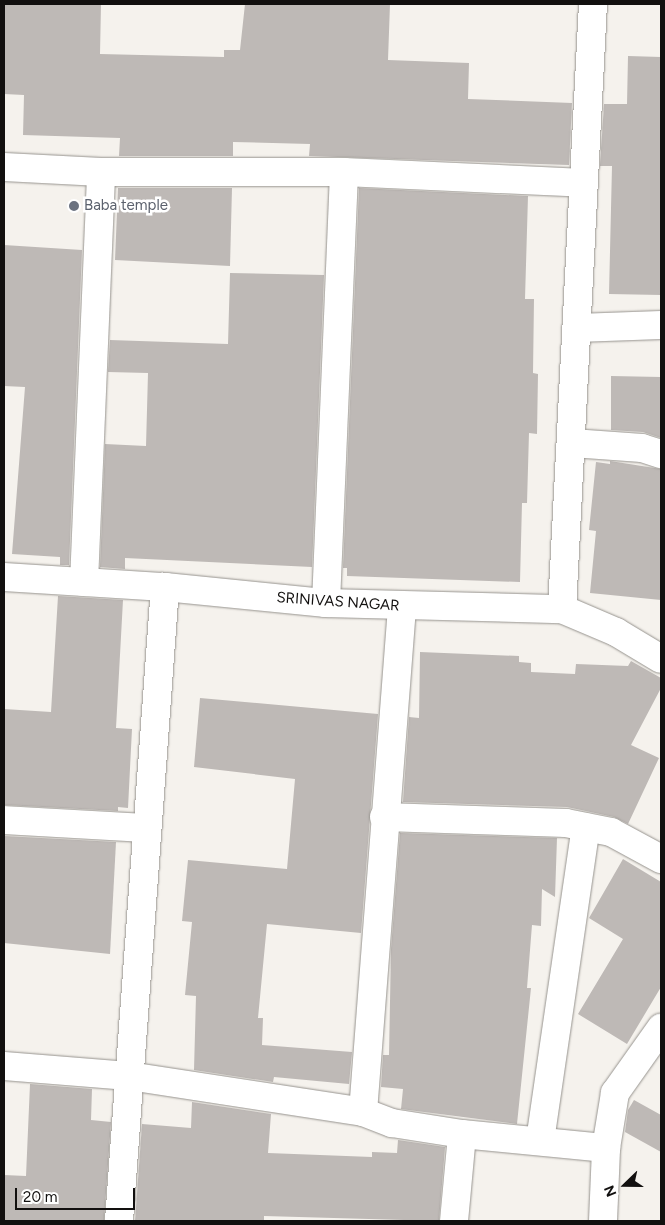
<!DOCTYPE html>
<style>
body{margin:0}
#map{position:relative;width:665px;height:1225px;overflow:hidden;background:#f5f2ed;font-family:Figtree,sans-serif}
div>[style]{position:absolute}
[style*='--x']{left:calc(var(--x)*1px);top:calc(var(--y)*1px);width:calc(var(--w)*1px);rotate:calc(var(--a)*1deg)}
.building>*{inset:0;background:#beb9b6}
.roads{filter:drop-shadow(0 0 1px #96938e) drop-shadow(0 0 1px #96938e)}
.street>*{height:28px;margin:-14px;padding:0 14px;transform-origin:14px;border-radius:14px;background:#fff}
.dots>*{width:14px;height:14px;translate:-50% -50%;box-sizing:border-box;border:2px solid #fff;border-radius:50%}
span{translate:-50% -50%;white-space:nowrap;text-align:center;line-height:1.15;-webkit-text-stroke:5px #fff;paint-order:stroke}
.worship-label{font-size:15px;color:#5b616d}
.left{translate:0 -50%;text-align:left}
.street-label{font-size:15px;color:#12100f}
.frame{position:absolute;inset:0;border:5px solid #12100f;pointer-events:none}
.north{position:absolute;left:600px;top:1160px;width:50px;height:50px;-webkit-text-stroke:4px #fff;paint-order:stroke;rotate:248deg;font-size:14px;font-weight:700;line-height:20px;text-align:center;color:#12100f}
.north::after{content:'';display:block;margin:auto;width:18px;height:22px;background:#12100f;clip-path:polygon(50% 0,100% 100%,50% 72%,0 100%)}
.scale{position:absolute;left:15px;top:1188px;width:120px;height:22px;box-sizing:border-box;border:2px solid #12100f;border-top:0;padding-left:6px;font-size:15px;line-height:18px;white-space:nowrap;color:#12100f;-webkit-text-stroke:4px #fff;paint-order:stroke}
</style>
<div id="map">
<div class="building">
<div style="clip-path:polygon(4px 4px,101px 4px,100px 54px,224px 57px,224px 50px,240px 50px,245px 4px,390px 4px,388px 60px,469px 63px,468px 99px,572px 103px,569px 165px,309px 156px,310px 144px,233px 142px,233px 156px,119px 156px,120px 138px,23px 135px,24px 95px,4px 94px)"></div>
<div style="clip-path:polygon(628px 56px,661px 57px,661px 295px,609px 294px,612px 166px,600px 166px,604px 104px,627px 104px)"></div>
<div style="clip-path:polygon(118px 188px,232px 188px,230px 266px,115px 260px)"></div>
<div style="clip-path:polygon(359px 188px,528px 196px,525px 299px,534px 299px,533px 373px,538px 374px,537px 434px,529px 433px,527px 503px,522px 503px,520px 582px,347px 576px,347px 568px,343px 568px)"></div>
<div style="clip-path:polygon(4px 245px,82px 250px,69px 565px,60px 565px,60px 557px,12px 554px,25px 387px,4px 386px)"></div>
<div style="clip-path:polygon(230px 273px,324px 275px,312px 567px,125px 558px,125px 569px,100px 567px,105px 444px,146px 446px,148px 373px,108px 372px,110px 340px,228px 344px)"></div>
<div style="clip-path:polygon(611px 376px,661px 377px,661px 438px,643px 432px,611px 430px)"></div>
<div style="clip-path:polygon(610px 461px,661px 469px,661px 600px,590px 593px,596px 531px,589px 530px,596px 462px,610px 464px)"></div>
<div style="clip-path:polygon(58px 596px,123px 600px,116px 728px,132px 729px,128px 808px,118px 807px,118px 811px,4px 805px,4px 709px,51px 712px)"></div>
<div style="clip-path:polygon(420px 652px,519px 656px,519px 662px,531px 663px,531px 672px,575px 674px,576px 664px,628px 666px,631px 661px,661px 678px,661px 688px,631px 745px,659px 758px,628px 824px,614px 817px,567px 807px,403px 802px,409px 717px,419px 718px)"></div>
<div style="clip-path:polygon(200px 698px,378px 714px,361px 933px,267px 924px,258px 1018px,263px 1018px,262px 1045px,352px 1052px,349px 1084px,274px 1077px,273px 1082px,194px 1070px,196px 996px,185px 995px,192px 922px,182px 921px,188px 860px,287px 869px,295px 779px,194px 767px)"></div>
<div style="clip-path:polygon(400px 833px,557px 838px,555px 897px,542px 889px,541px 926px,532px 925px,527px 988px,531px 988px,517px 1124px,401px 1109px,403px 1089px,381px 1087px,383px 1055px,389px 1055px,391px 949px)"></div>
<div style="clip-path:polygon(4px 836px,116px 842px,110px 954px,4px 943px)"></div>
<div style="clip-path:polygon(623px 859px,661px 882px,661px 987px,627px 1044px,578px 1014px,623px 939px,589px 918px)"></div>
<div style="clip-path:polygon(30px 1084px,92px 1089px,91px 1120px,111px 1122px,104px 1221px,4px 1221px,4px 1175px,26px 1176px)"></div>
<div style="clip-path:polygon(634px 1100px,661px 1115px,661px 1152px,625px 1132px,628px 1110px)"></div>
<div style="clip-path:polygon(192px 1102px,271px 1114px,268px 1153px,372px 1157px,372px 1152px,397px 1153px,398px 1140px,445px 1147px,439px 1221px,264px 1216px,264px 1221px,135px 1221px,142px 1124px,191px 1128px)"></div>
</div>
<div class="roads">
<div class="street">
<div style="--x:4;--y:167;--w:97;--a:3"></div>
<div style="--x:101;--y:172;--w:243;--a:0"></div>
<div style="--x:344;--y:172;--w:240;--a:2.6"></div>
<div style="--x:577;--y:328;--w:84;--a:-2"></div>
<div style="--x:572;--y:443;--w:70;--a:4.1"></div>
<div style="--x:642;--y:448;--w:20;--a:18"></div>
<div style="--x:4;--y:577;--w:161;--a:3.6"></div>
<div style="--x:165;--y:587;--w:162;--a:5.7"></div>
<div style="--x:326;--y:603;--w:236;--a:1.5"></div>
<div style="--x:562;--y:609;--w:59;--a:23.1"></div>
<div style="--x:616;--y:632;--w:52;--a:31"></div>
<div style="--x:84;--y:582;--w:410;--a:-87.6"></div>
<div style="--x:326;--y:603;--w:431;--a:-87.6"></div>
<div style="--x:562;--y:609;--w:606;--a:-87.07"></div>
<div style="--x:384;--y:817;--w:182;--a:1.9"></div>
<div style="--x:566;--y:823;--w:46;--a:11.3"></div>
<div style="--x:611;--y:832;--w:57;--a:28.4"></div>
<div style="--x:4;--y:820;--w:141;--a:3.2"></div>
<div style="--x:4;--y:1066;--w:125;--a:4.6"></div>
<div style="--x:129;--y:1076;--w:237;--a:8.7"></div>
<div style="--x:363;--y:1112;--w:507;--a:-85.58"></div>
<div style="--x:363;--y:1112;--w:31;--a:21"></div>
<div style="--x:392;--y:1123;--w:71;--a:8.9"></div>
<div style="--x:462;--y:1134;--w:145;--a:5.6"></div>
<div style="--x:606;--y:1148;--w:56;--a:-80.7"></div>
<div style="--x:615;--y:1093;--w:80;--a:-54.7"></div>
<div style="--x:540;--y:1141;--w:317;--a:-81.7"></div>
<div style="--x:119;--y:1221;--w:636;--a:-85.85"></div>
<div style="--x:454;--y:1221;--w:87;--a:-84.7"></div>
<div style="--x:603;--y:1221;--w:73;--a:-87.6"></div>
</div>
</div>
<div class="dots">
<div style="left:74px;top:206px;background:#6b7280"></div>
</div>
<div class="worship-label">
<span class="left" style="left:84px;top:206px">Baba temple</span>
</div>
<div class="street-label">
<span style="left:338px;top:602px;rotate:4deg">SRINIVAS NAGAR</span>
</div>
<div class="frame"></div>
<div class="north">N</div>
<div class="scale">20 m</div>
</div>
